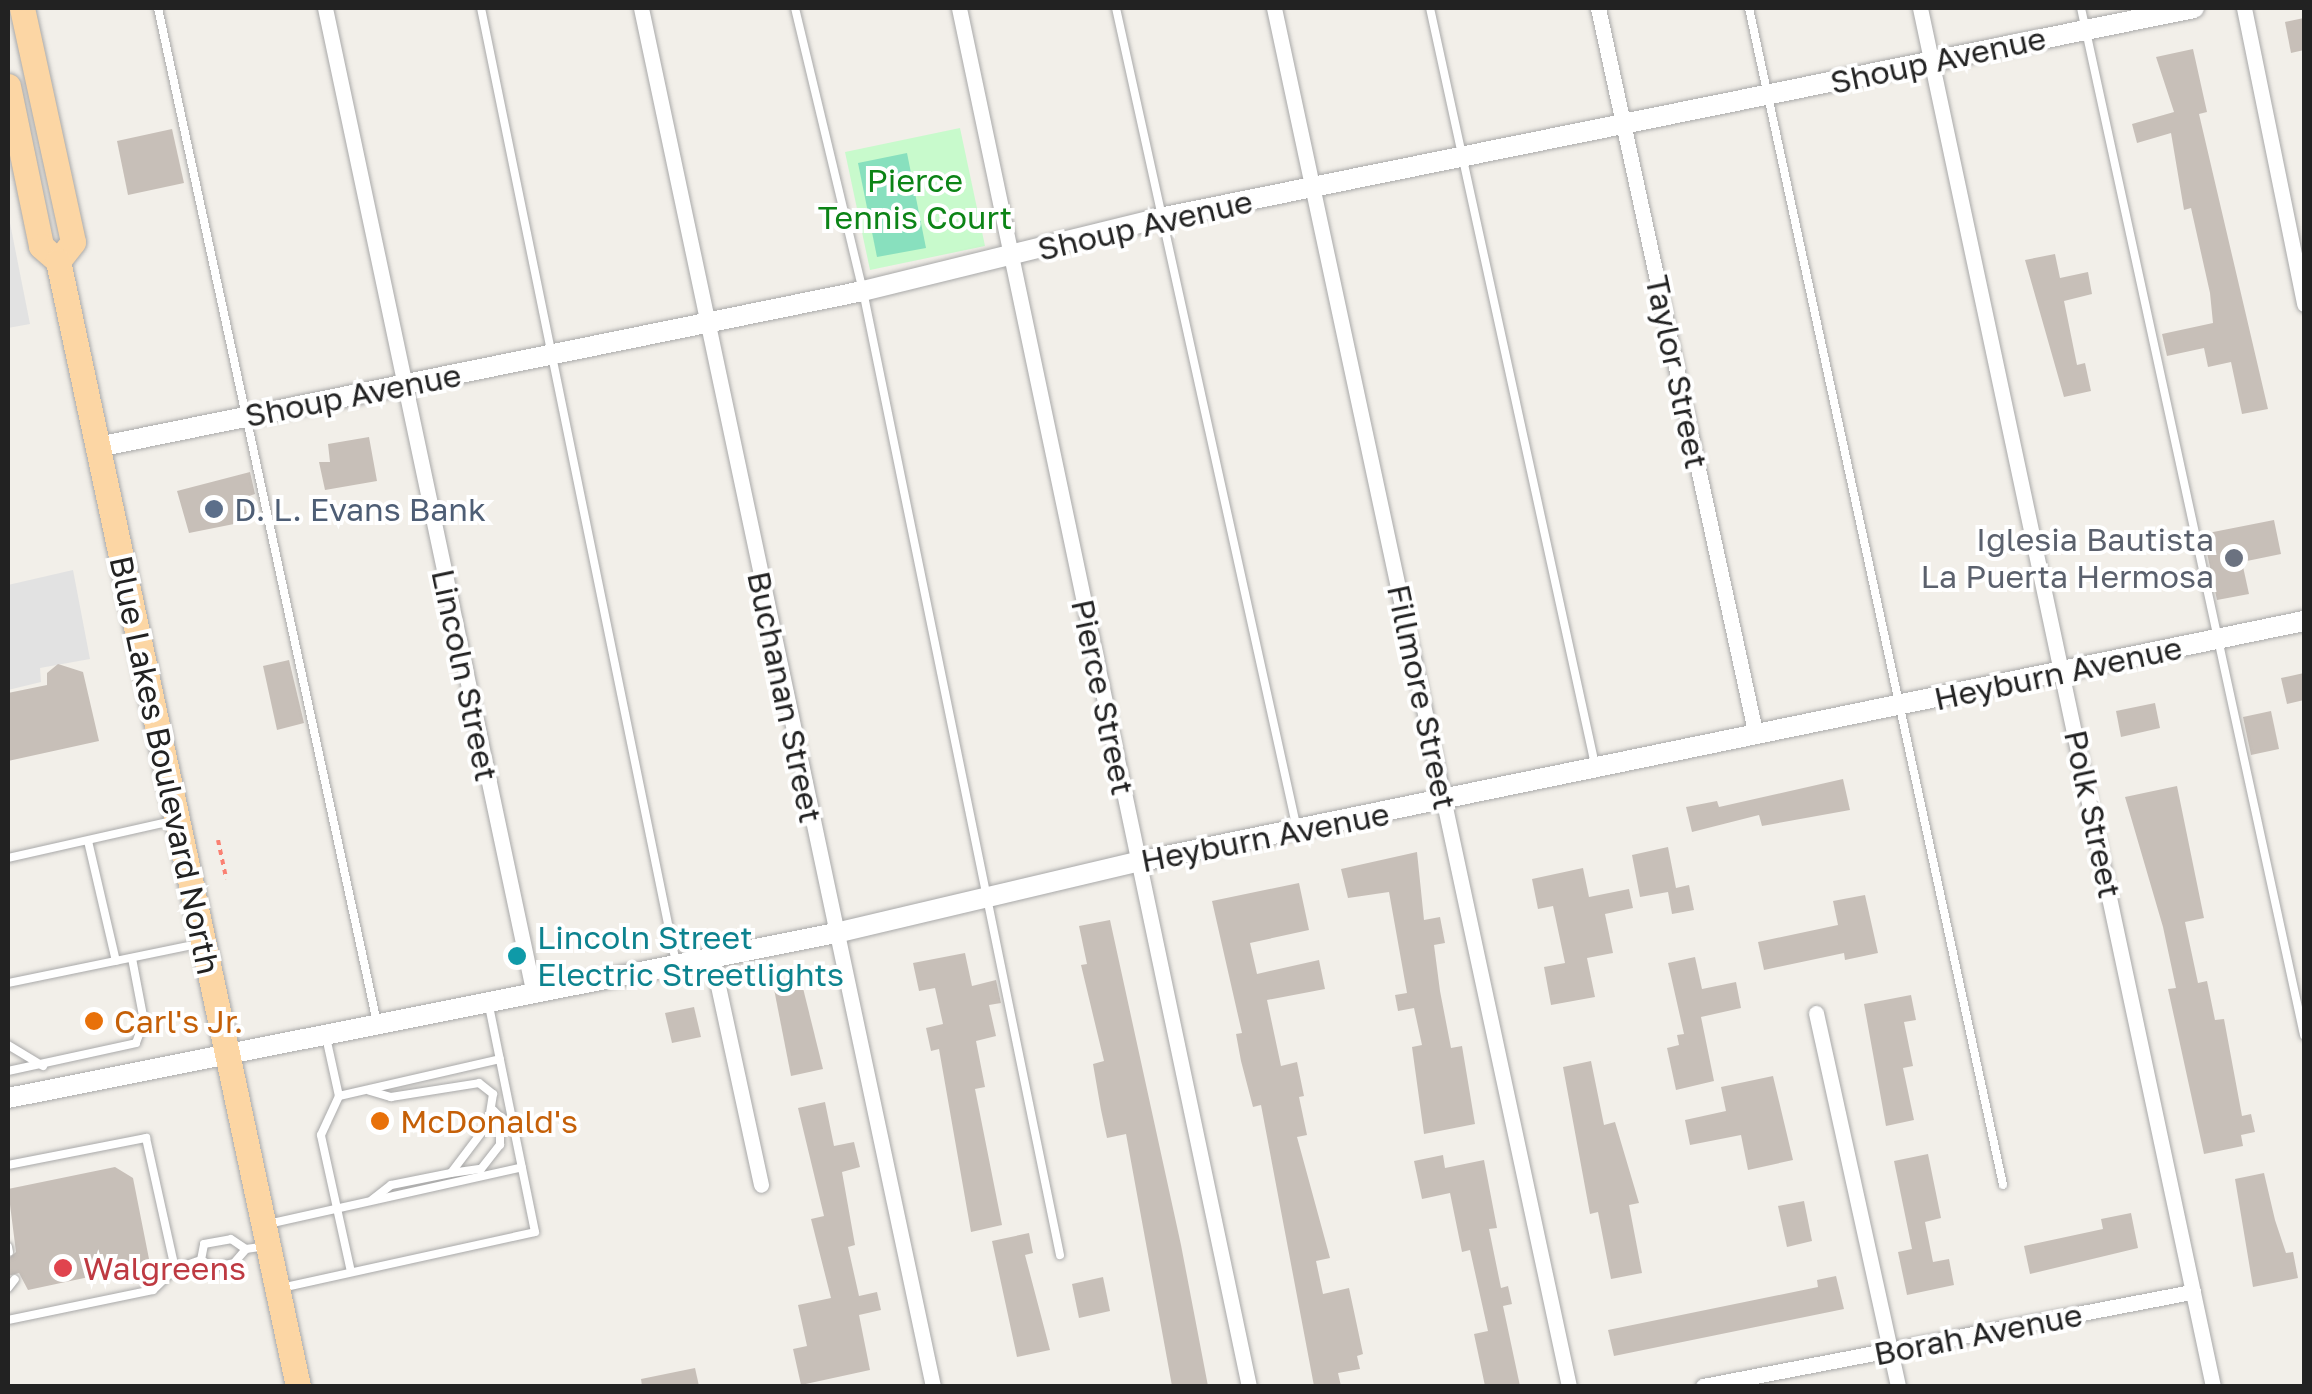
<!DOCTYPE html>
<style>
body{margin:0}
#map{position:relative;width:2312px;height:1394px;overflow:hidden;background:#f2efe9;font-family:"Golos Text",sans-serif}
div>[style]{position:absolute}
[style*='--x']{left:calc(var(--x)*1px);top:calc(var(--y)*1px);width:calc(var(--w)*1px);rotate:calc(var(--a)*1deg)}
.park>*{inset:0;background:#c8facc}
.pitch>*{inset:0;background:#88e0be}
.parking>*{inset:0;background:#e2e2e2}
.building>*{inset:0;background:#c7bfb8}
.path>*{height:4px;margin-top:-2px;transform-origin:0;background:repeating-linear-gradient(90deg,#fa8072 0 5px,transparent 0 10px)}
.roads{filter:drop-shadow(0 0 2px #a9a9a9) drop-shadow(0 0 2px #a9a9a9)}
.service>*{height:8px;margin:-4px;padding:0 4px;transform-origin:4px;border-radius:4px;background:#fff}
.minor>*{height:15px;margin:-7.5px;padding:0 7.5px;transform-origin:7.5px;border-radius:7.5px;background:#fff}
.tertiary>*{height:20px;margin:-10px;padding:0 10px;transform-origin:10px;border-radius:10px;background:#fff}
.primary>*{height:25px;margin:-12.5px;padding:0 12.5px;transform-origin:12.5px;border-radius:12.5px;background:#fcd6a4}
.dots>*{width:28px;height:28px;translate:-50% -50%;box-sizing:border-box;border:5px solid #fff;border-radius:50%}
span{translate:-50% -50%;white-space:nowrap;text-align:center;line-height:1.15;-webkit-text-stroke:8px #fff;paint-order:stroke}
.street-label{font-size:32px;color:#222}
.park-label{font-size:32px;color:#0c8416}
.service-label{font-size:32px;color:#4e5e75}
.left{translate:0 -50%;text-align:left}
.worship-label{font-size:32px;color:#5b616d}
.right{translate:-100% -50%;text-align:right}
.culture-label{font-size:32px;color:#0d838f}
.food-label{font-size:32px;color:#c56008}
.health-label{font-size:32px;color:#be3a42}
.frame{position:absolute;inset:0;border:10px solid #222;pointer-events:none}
</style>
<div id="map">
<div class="park">
<div style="clip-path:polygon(960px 128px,985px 246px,870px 270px,845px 152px)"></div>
</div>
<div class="pitch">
<div style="clip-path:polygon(907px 153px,926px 248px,877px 257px,858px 163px)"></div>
</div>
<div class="parking">
<div style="clip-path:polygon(8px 213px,30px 324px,8px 328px)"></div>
<div style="clip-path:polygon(73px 570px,90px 659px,40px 668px,41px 682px,8px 690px,8px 585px)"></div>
</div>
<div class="building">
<div style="clip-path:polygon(2304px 18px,2304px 50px,2291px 53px,2285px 22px)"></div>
<div style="clip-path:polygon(2193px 49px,2207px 112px,2199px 114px,2268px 409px,2242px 414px,2231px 362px,2208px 367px,2204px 348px,2167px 356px,2162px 334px,2213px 323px,2210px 293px,2191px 208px,2184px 210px,2171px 133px,2137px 143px,2132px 124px,2174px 112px,2156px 57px)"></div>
<div style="clip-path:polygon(172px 129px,184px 183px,128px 195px,117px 141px)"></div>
<div style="clip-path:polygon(2055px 254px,2060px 278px,2088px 272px,2092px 294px,2064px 301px,2077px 365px,2085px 363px,2091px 391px,2064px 397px,2025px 260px)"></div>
<div style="clip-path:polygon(369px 437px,377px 481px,325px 490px,319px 462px,330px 462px,328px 444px)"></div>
<div style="clip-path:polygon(250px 472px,255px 494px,243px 498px,249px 521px,189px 533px,177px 491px)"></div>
<div style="clip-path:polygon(2274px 520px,2281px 554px,2242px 562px,2249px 594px,2217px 600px,2203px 534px)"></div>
<div style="clip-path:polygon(289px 660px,304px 723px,277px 730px,263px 666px)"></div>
<div style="clip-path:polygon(58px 664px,83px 672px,99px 741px,8px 761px,8px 693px,47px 685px,47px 673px)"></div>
<div style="clip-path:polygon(2304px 673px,2304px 700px,2287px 704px,2281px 678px)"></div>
<div style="clip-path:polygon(2155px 703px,2160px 728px,2121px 737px,2116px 711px)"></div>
<div style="clip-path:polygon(2271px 711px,2279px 749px,2251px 755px,2243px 717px)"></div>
<div style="clip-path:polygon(1843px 779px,1850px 810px,1762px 826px,1759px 815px,1692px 832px,1686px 807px,1717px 801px,1719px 807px)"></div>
<div style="clip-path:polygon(2177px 786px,2204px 918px,2185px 922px,2198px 983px,2207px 981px,2215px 1020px,2224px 1019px,2242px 1116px,2251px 1114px,2255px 1132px,2241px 1135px,2243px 1146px,2204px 1154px,2168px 989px,2176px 988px,2163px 927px,2125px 797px)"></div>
<div style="clip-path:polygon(1668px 847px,1676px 888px,1689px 885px,1694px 910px,1672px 914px,1668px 892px,1640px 897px,1632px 855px)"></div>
<div style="clip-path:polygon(1417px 852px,1424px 920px,1440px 917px,1445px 943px,1434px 945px,1440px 991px,1451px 1048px,1462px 1046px,1475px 1124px,1424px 1134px,1412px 1047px,1422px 1045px,1414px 1008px,1398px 1011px,1395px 995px,1407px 993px,1389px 892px,1348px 898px,1341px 869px)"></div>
<div style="clip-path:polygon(1583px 868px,1589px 897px,1629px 889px,1633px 908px,1605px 914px,1613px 953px,1587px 958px,1595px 997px,1551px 1005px,1544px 967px,1565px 963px,1553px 906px,1538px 909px,1532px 879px)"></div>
<div style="clip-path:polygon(1299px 883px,1309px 930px,1250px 943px,1257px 974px,1319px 960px,1325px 989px,1267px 1000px,1281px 1066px,1297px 1062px,1304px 1096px,1299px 1097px,1307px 1135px,1297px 1137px,1330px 1258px,1316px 1261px,1323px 1294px,1349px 1288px,1363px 1354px,1357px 1356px,1360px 1369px,1338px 1373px,1341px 1386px,1314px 1386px,1261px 1105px,1253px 1107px,1241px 1061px,1236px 1034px,1242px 1033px,1212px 901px)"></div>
<div style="clip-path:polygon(1865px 895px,1878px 953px,1845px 960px,1844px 953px,1764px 970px,1758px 942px,1838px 925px,1833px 901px)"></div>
<div style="clip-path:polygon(1110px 920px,1181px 1245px,1208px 1386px,1172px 1386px,1126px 1134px,1107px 1138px,1101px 1110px,1093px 1064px,1104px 1061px,1081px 965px,1087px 964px,1079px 926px)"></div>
<div style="clip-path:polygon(965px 953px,972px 986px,996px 980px,1001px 1003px,989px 1005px,996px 1036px,976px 1041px,985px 1087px,975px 1089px,1002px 1225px,971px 1232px,939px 1049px,931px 1051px,926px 1028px,943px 1024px,935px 988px,919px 991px,913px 963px)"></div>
<div style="clip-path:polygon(1695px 957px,1702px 989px,1736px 982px,1741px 1008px,1701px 1017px,1714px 1081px,1676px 1090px,1667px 1048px,1679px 1045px,1677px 1035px,1684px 1034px,1668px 963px)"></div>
<div style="clip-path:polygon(802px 984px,823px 1069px,791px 1076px,774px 989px)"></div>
<div style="clip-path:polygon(1911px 995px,1916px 1020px,1904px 1022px,1913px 1066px,1903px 1068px,1914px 1120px,1886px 1126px,1864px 1004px)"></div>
<div style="clip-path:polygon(694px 1007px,701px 1037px,672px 1043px,665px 1013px)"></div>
<div style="clip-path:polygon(1591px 1061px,1604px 1125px,1615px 1122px,1639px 1203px,1629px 1205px,1642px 1273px,1611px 1279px,1598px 1212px,1590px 1214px,1563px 1067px)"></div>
<div style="clip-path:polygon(1773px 1076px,1793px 1160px,1748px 1170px,1741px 1135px,1690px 1145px,1685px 1120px,1726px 1111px,1721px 1087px)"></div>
<div style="clip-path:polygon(825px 1102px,834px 1146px,854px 1142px,860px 1167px,842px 1172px,855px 1245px,848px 1247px,859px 1296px,877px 1292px,881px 1310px,859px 1315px,870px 1370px,801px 1385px,793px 1349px,807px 1346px,798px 1305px,831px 1298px,811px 1219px,824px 1216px,798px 1108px)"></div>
<div style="clip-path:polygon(1928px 1154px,1941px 1218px,1925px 1222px,1933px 1262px,1949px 1259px,1954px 1285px,1907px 1295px,1898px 1252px,1912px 1249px,1894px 1161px)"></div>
<div style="clip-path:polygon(1443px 1155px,1445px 1168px,1484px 1160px,1497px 1228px,1489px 1229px,1501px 1288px,1508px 1286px,1512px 1304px,1503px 1306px,1520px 1386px,1485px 1386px,1474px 1334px,1488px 1331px,1470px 1250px,1462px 1252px,1450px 1193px,1422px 1199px,1414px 1161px)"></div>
<div style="clip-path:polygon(115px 1167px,133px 1178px,150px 1264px,28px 1290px,19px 1273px,8px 1276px,8px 1259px,16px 1252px,8px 1189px)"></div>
<div style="clip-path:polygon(2264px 1173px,2275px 1220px,2286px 1253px,2293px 1252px,2298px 1278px,2253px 1287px,2235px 1179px)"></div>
<div style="clip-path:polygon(1804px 1201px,1812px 1241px,1787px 1247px,1778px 1206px)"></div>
<div style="clip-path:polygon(2131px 1213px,2138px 1248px,2030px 1274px,2024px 1246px,2103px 1229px,2101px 1219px)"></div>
<div style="clip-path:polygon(1029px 1233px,1033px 1253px,1025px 1255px,1050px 1350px,1017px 1357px,992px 1241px)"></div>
<div style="clip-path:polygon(1836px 1276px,1844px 1309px,1614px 1356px,1608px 1330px,1818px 1287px,1817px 1280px)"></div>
<div style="clip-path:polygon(1103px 1277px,1110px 1311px,1079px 1318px,1072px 1284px)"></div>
<div style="clip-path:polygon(695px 1368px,699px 1386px,642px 1386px,641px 1379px)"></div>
</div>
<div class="path">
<div style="--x:218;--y:840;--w:40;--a:78"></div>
</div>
<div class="roads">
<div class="service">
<div style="--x:158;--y:8;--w:1038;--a:77.82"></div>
<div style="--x:481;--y:8;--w:975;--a:78.46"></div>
<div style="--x:795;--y:8;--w:291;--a:76.5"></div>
<div style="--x:863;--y:291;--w:984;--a:78.45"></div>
<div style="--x:1116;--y:8;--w:841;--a:77.57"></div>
<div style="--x:1430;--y:8;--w:775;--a:77.7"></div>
<div style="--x:1749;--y:8;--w:1204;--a:77.82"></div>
<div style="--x:2081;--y:8;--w:1051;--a:77.75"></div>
<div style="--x:88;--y:841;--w:123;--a:76.9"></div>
<div style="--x:8;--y:858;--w:168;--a:-12.7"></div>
<div style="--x:8;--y:983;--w:194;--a:-11.6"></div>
<div style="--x:326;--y:1037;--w:60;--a:77.6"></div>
<div style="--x:8;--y:1045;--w:41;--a:31"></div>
<div style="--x:8;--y:1071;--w:131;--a:-12.3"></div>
<div style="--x:136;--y:1043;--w:23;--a:-70"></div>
<div style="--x:144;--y:1021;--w:64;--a:-100.8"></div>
<div style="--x:370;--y:1091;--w:22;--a:16"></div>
<div style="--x:391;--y:1097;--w:89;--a:-9"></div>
<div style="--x:479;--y:1083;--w:18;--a:38"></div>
<div style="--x:493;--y:1094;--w:30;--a:99"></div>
<div style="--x:488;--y:1124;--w:61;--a:127.1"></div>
<div style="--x:451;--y:1173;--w:61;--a:168.7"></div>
<div style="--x:391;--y:1185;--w:24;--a:142"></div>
<div style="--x:8;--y:1165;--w:141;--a:-11.1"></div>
<div style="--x:146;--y:1138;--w:134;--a:77.5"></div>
<div style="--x:451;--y:1173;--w:30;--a:-8"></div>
<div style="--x:481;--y:1169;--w:31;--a:-52"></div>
<div style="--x:500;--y:1145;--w:28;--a:-90"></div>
<div style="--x:500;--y:1117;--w:10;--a:-135"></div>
<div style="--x:268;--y:1224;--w:260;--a:-12.6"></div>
<div style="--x:8;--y:1247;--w:5;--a:79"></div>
<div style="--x:201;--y:1260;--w:16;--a:-79"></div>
<div style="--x:204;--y:1244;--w:27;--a:-10"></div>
<div style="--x:231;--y:1239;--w:18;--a:34"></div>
<div style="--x:351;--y:1272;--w:140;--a:-102.4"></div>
<div style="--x:321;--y:1135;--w:43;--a:-65.2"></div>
<div style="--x:339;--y:1096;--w:165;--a:-12.9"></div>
<div style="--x:8;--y:1288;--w:11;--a:-52"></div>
<div style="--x:281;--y:1288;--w:260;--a:-12.4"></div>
<div style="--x:535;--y:1232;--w:232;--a:-101.5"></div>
<div style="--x:8;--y:1320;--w:148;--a:-11.7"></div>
<div style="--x:153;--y:1290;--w:30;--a:-44"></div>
<div style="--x:175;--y:1269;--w:28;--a:-19"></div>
<div style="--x:201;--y:1260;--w:15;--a:28"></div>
<div style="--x:214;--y:1267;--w:20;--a:-11"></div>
<div style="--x:234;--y:1263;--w:18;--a:-49"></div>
<div style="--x:246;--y:1249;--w:15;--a:-8"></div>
</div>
<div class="minor">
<div style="--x:325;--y:8;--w:1004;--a:78.04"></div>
<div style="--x:641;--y:8;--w:1409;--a:78.04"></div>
<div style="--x:959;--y:8;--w:1408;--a:78.12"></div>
<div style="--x:1274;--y:8;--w:1409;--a:77.92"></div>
<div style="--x:1598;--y:8;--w:745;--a:77.75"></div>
<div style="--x:1920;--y:8;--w:1409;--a:78"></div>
<div style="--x:2244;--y:8;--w:302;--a:78.5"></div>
<div style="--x:712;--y:958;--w:232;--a:77.8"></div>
<div style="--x:1816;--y:1013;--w:382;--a:77.6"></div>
<div style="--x:1703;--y:1386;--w:499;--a:-10.9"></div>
</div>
<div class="tertiary">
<div style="--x:98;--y:447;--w:781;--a:-11.53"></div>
<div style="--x:863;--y:291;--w:306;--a:-13.8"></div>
<div style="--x:1160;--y:218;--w:1055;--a:-11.48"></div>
<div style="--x:8;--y:1098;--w:844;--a:-11.27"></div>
<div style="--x:836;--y:933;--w:309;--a:-13.3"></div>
<div style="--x:1137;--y:862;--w:1192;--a:-11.67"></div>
</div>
<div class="primary">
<div style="--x:22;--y:8;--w:239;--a:77.7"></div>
<div style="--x:73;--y:242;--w:24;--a:128"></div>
<div style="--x:8;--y:86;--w:163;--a:78.3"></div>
<div style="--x:41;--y:246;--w:23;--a:41"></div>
<div style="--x:58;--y:261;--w:1150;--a:77.96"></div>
</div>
</div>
<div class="dots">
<div style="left:214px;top:509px;background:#5c6f8a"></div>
<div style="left:2234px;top:558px;background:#6b7280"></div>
<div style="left:517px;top:956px;background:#0f9aa8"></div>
<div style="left:94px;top:1021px;background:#e8710a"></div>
<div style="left:380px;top:1121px;background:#e8710a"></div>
<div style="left:63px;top:1268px;background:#e0444e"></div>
</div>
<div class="street-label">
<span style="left:1938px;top:60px;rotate:-12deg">Shoup Avenue</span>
<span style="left:1145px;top:225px;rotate:-13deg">Shoup Avenue</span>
<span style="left:1677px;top:372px;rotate:78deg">Taylor Street</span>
<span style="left:353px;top:395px;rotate:-11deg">Shoup Avenue</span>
<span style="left:2058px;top:673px;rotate:-12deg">Heyburn Avenue</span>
<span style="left:465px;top:675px;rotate:78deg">Lincoln Street</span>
<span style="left:785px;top:697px;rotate:78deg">Buchanan Street</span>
<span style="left:1103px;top:697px;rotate:78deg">Pierce Street</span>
<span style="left:1422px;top:697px;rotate:78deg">Fillmore Street</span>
<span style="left:165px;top:765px;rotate:78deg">Blue Lakes Boulevard North</span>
<span style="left:2093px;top:814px;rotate:78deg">Polk Street</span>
<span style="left:1265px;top:837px;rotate:-11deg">Heyburn Avenue</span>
<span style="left:1978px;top:1334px;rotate:-11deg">Borah Avenue</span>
</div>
<div class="park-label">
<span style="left:915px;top:199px">Pierce<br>Tennis Court</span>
</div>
<div class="service-label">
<span class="left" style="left:234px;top:509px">D. L. Evans Bank</span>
</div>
<div class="worship-label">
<span class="right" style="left:2214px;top:558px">Iglesia Bautista<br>La Puerta Hermosa</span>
</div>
<div class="culture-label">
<span class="left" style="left:537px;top:956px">Lincoln Street<br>Electric Streetlights</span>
</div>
<div class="food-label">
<span class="left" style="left:114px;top:1021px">Carl's Jr.</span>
<span class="left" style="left:400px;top:1121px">McDonald's</span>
</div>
<div class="health-label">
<span class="left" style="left:83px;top:1268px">Walgreens</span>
</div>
<div class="frame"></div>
</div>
